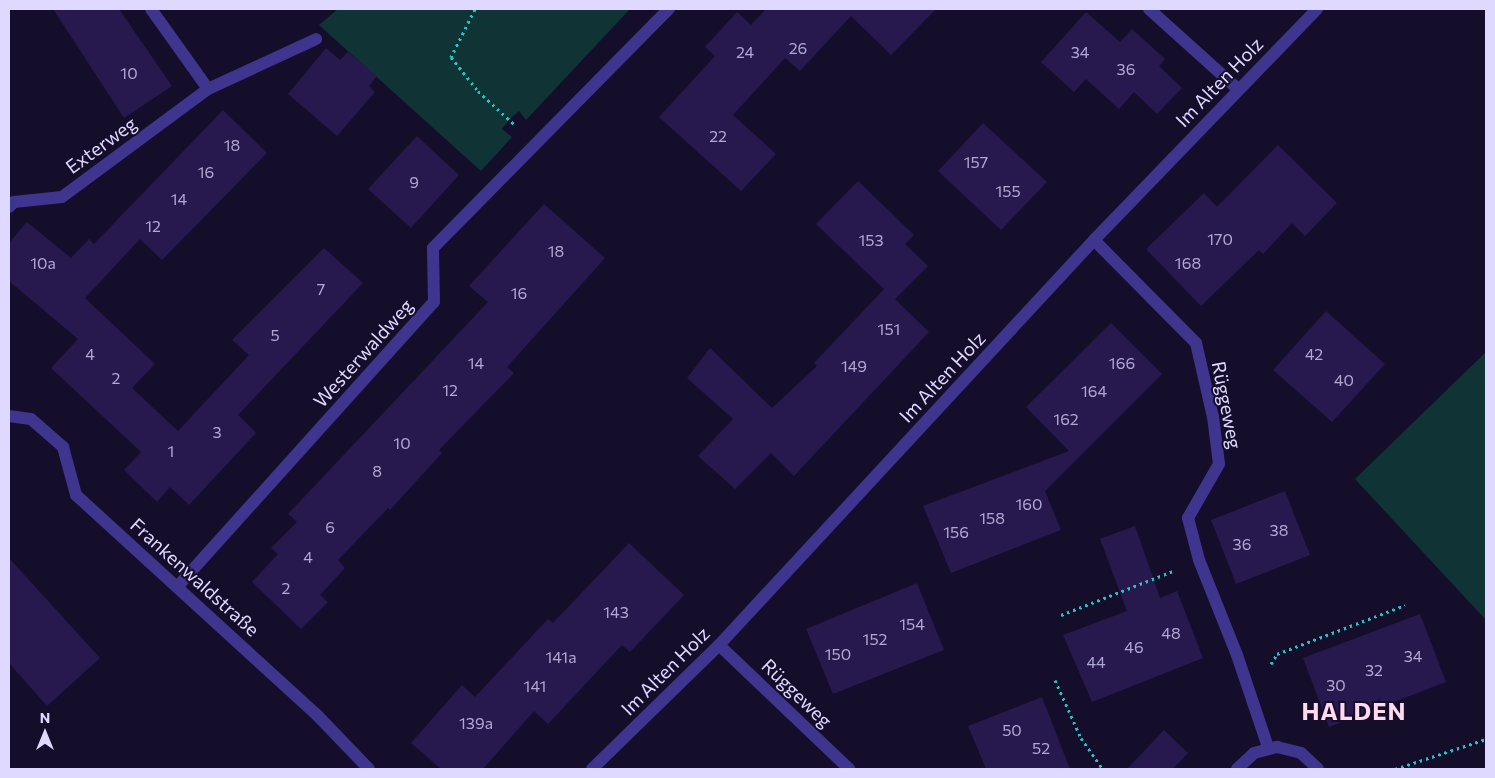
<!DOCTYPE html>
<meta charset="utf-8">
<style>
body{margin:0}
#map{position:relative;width:1495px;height:778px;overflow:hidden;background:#150e2b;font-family:Commissioner,sans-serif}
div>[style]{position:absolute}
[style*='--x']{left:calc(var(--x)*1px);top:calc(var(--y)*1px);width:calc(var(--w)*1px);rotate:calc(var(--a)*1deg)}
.green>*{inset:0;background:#103436}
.building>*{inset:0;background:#27184e}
.path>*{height:3px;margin-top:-1.5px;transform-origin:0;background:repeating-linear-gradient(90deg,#24c5c7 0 2.5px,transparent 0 6.5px)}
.lane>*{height:12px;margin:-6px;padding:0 6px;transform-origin:6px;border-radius:6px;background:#3f358e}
.street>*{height:12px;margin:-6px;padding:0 6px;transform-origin:6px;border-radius:6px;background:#3f358e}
span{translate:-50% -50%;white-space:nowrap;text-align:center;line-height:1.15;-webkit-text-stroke:4px #150e2b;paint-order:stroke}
.number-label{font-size:16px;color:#b1a8d3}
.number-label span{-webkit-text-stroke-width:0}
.street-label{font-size:19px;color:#dfd8ff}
.district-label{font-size:24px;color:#ffdaef;font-weight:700;letter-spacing:1px}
.frame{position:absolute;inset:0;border:10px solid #dfd8ff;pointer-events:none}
.north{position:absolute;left:20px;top:708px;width:50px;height:50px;-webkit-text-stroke:4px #150e2b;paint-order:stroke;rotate:0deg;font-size:14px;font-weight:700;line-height:20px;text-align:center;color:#dfd8ff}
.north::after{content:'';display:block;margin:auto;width:18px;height:22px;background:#dfd8ff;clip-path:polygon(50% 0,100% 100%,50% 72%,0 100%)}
</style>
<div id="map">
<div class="green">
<div style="clip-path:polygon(338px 9px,630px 9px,526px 120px,519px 111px,510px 119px,502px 129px,512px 137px,481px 171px,319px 25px)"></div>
<div style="clip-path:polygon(1486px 352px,1486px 620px,1355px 479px)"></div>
</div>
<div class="building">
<div style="clip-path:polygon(53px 9px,119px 9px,172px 86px,124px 118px)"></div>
<div style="clip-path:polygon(766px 9px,936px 9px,891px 55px,851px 16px,800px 71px,785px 58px,733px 115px,776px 154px,741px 191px,659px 117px,715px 56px,705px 47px,737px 12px,751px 25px)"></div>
<div style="clip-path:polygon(1086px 12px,1120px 42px,1132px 29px,1165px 59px,1159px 66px,1182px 88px,1157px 114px,1134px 92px,1119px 109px,1086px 79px,1074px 92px,1041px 62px)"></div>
<div style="clip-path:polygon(326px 48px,340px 60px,348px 52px,377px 76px,369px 86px,375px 92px,337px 136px,288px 94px)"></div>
<div style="clip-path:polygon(223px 110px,267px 153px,162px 260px,140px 239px,85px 298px,155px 364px,132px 388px,178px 431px,249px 355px,232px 340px,324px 248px,363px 283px,238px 415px,256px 433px,189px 505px,170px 487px,157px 502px,124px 470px,141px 452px,51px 368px,78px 339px,9px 281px,9px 243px,27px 222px,71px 258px,89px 239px,94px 244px)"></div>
<div style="clip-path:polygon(983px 123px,1047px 182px,1001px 230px,938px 171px)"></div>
<div style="clip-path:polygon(417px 136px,459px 175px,411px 228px,368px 189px)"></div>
<div style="clip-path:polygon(1278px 145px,1337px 203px,1305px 236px,1292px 223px,1263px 254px,1259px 250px,1201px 306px,1146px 249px,1204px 193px,1217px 207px)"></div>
<div style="clip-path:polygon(858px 181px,914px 235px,905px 244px,928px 266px,895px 299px,929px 332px,794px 476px,771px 453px,735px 489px,698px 456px,733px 419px,687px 378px,710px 348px,772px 408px,817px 366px,814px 363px,884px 289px,816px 224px)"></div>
<div style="clip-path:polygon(544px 204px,605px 258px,507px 367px,514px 373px,439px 450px,442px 453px,390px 510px,388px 508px,338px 560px,345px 568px,320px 595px,328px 602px,301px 629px,252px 582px,278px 554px,271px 548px,297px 522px,288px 514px,488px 302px,469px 286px)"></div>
<div style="clip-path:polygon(1326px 311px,1385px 364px,1332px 422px,1273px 370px)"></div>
<div style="clip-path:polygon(1111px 323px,1162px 374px,1045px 491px,1061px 530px,951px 573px,923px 506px,1069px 451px,1026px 407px)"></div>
<div style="clip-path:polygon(1285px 491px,1310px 555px,1236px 584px,1211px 520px)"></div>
<div style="clip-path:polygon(1135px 526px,1160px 598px,1177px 591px,1203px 658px,1092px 702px,1063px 635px,1127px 611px,1100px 539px)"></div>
<div style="clip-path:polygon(629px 543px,684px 595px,630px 652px,622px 645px,548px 724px,534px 711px,483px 769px,441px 769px,411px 743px,462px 685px,475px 697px,548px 619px,553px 623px)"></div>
<div style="clip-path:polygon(9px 558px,100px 658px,47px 706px,9px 663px)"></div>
<div style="clip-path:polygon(917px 583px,944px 650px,833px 694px,806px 629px)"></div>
<div style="clip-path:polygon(1420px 614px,1446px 682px,1329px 727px,1303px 658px)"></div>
<div style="clip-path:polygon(1042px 697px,1070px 769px,986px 769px,968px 726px)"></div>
<div style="clip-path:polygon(1164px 730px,1188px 753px,1173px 769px,1127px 769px)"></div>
</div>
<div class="path">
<div style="--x:475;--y:9;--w:54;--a:116.6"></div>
<div style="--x:451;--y:57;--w:43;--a:51.5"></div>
<div style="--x:478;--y:91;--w:50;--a:42.6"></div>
<div style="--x:1061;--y:615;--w:120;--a:-21.4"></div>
<div style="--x:1271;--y:664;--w:12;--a:-59"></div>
<div style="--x:1277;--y:654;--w:137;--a:-20.9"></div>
<div style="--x:1055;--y:680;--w:64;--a:65.9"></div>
<div style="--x:1081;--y:738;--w:38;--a:55"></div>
<div style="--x:1395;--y:769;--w:96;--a:-18.2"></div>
</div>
<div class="lane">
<div style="--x:1149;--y:9;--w:120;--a:42"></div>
</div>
<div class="street">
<div style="--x:151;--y:9;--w:98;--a:54.5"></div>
<div style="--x:9;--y:207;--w:7;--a:-45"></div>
<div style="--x:14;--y:202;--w:48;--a:-5.9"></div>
<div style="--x:62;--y:197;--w:182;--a:-36.5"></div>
<div style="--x:208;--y:89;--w:119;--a:-24.8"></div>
<div style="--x:1094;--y:240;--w:145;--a:45.3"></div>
<div style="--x:1196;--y:343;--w:76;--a:77.1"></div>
<div style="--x:1213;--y:417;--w:47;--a:82.7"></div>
<div style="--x:1219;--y:464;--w:62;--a:119.9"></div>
<div style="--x:1188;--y:518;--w:43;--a:75.3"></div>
<div style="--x:1199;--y:560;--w:102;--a:68.2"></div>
<div style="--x:1237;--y:655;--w:97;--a:71.4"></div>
<div style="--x:9;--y:416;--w:22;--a:8"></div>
<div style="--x:31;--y:419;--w:43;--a:41.2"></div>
<div style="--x:63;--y:447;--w:50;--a:74.8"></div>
<div style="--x:76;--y:495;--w:325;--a:42.4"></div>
<div style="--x:316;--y:714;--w:76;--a:46.1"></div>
<div style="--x:178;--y:586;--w:382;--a:-48"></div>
<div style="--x:434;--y:302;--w:54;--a:-91.1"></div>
<div style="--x:433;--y:248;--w:336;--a:-45.4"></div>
<div style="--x:719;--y:645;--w:180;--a:43.6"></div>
<div style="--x:592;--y:769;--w:177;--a:-44.3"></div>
<div style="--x:719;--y:645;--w:552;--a:-47.2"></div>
<div style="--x:1094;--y:240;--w:321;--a:-46"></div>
<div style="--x:1237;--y:769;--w:23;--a:-43"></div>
<div style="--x:1254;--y:753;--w:24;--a:-15"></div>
<div style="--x:1277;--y:747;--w:25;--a:14"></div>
<div style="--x:1301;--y:753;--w:23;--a:43"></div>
</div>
<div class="number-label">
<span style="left:798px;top:48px">26</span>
<span style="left:745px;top:52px">24</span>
<span style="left:1080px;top:52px">34</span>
<span style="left:1126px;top:69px">36</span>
<span style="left:129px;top:73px">10</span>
<span style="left:718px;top:136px">22</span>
<span style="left:232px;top:145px">18</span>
<span style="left:976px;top:162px">157</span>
<span style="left:206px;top:172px">16</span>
<span style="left:414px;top:182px">9</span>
<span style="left:1008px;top:191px">155</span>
<span style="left:179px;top:199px">14</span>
<span style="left:153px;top:226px">12</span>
<span style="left:1220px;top:239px">170</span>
<span style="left:871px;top:240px">153</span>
<span style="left:556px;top:251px">18</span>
<span style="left:43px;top:263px">10a</span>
<span style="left:1188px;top:263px">168</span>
<span style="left:321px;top:289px">7</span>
<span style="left:519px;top:293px">16</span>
<span style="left:889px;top:329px">151</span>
<span style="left:275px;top:335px">5</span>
<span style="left:90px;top:354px">4</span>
<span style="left:1314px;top:354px">42</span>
<span style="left:476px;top:363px">14</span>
<span style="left:1122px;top:363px">166</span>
<span style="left:854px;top:366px">149</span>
<span style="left:116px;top:378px">2</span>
<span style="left:1344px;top:380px">40</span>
<span style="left:450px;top:390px">12</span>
<span style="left:1094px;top:391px">164</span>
<span style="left:1066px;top:419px">162</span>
<span style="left:217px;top:432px">3</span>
<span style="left:402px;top:443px">10</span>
<span style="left:171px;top:451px">1</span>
<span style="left:377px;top:471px">8</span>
<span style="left:1029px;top:504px">160</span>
<span style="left:992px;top:518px">158</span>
<span style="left:330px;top:527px">6</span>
<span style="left:1279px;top:530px">38</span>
<span style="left:956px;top:532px">156</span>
<span style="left:1242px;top:544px">36</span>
<span style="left:308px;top:557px">4</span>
<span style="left:286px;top:588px">2</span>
<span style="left:616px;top:612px">143</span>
<span style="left:912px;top:624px">154</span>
<span style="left:1171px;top:633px">48</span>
<span style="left:875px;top:639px">152</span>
<span style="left:1134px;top:647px">46</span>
<span style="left:838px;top:654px">150</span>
<span style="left:1413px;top:656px">34</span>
<span style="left:561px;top:657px">141a</span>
<span style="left:1096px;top:662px">44</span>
<span style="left:1374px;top:670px">32</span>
<span style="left:1336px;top:685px">30</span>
<span style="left:535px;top:686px">141</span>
<span style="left:476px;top:723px">139a</span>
<span style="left:1012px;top:730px">50</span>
<span style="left:1041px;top:748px">52</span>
</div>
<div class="street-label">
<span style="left:1219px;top:82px;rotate:-46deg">Im Alten Holz</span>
<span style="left:101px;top:145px;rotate:-36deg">Exterweg</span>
<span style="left:363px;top:353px;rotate:-48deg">Westerwaldweg</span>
<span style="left:942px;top:377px;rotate:-47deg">Im Alten Holz</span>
<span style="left:1227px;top:405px;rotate:79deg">Rüggeweg</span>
<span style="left:195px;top:577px;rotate:42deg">Frankenwaldstraße</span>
<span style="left:665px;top:671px;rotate:-45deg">Im Alten Holz</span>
<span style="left:797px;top:693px;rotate:44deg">Rüggeweg</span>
</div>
<div class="district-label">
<span style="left:1354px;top:711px">HALDEN</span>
</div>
<div class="frame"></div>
<div class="north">N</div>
</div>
